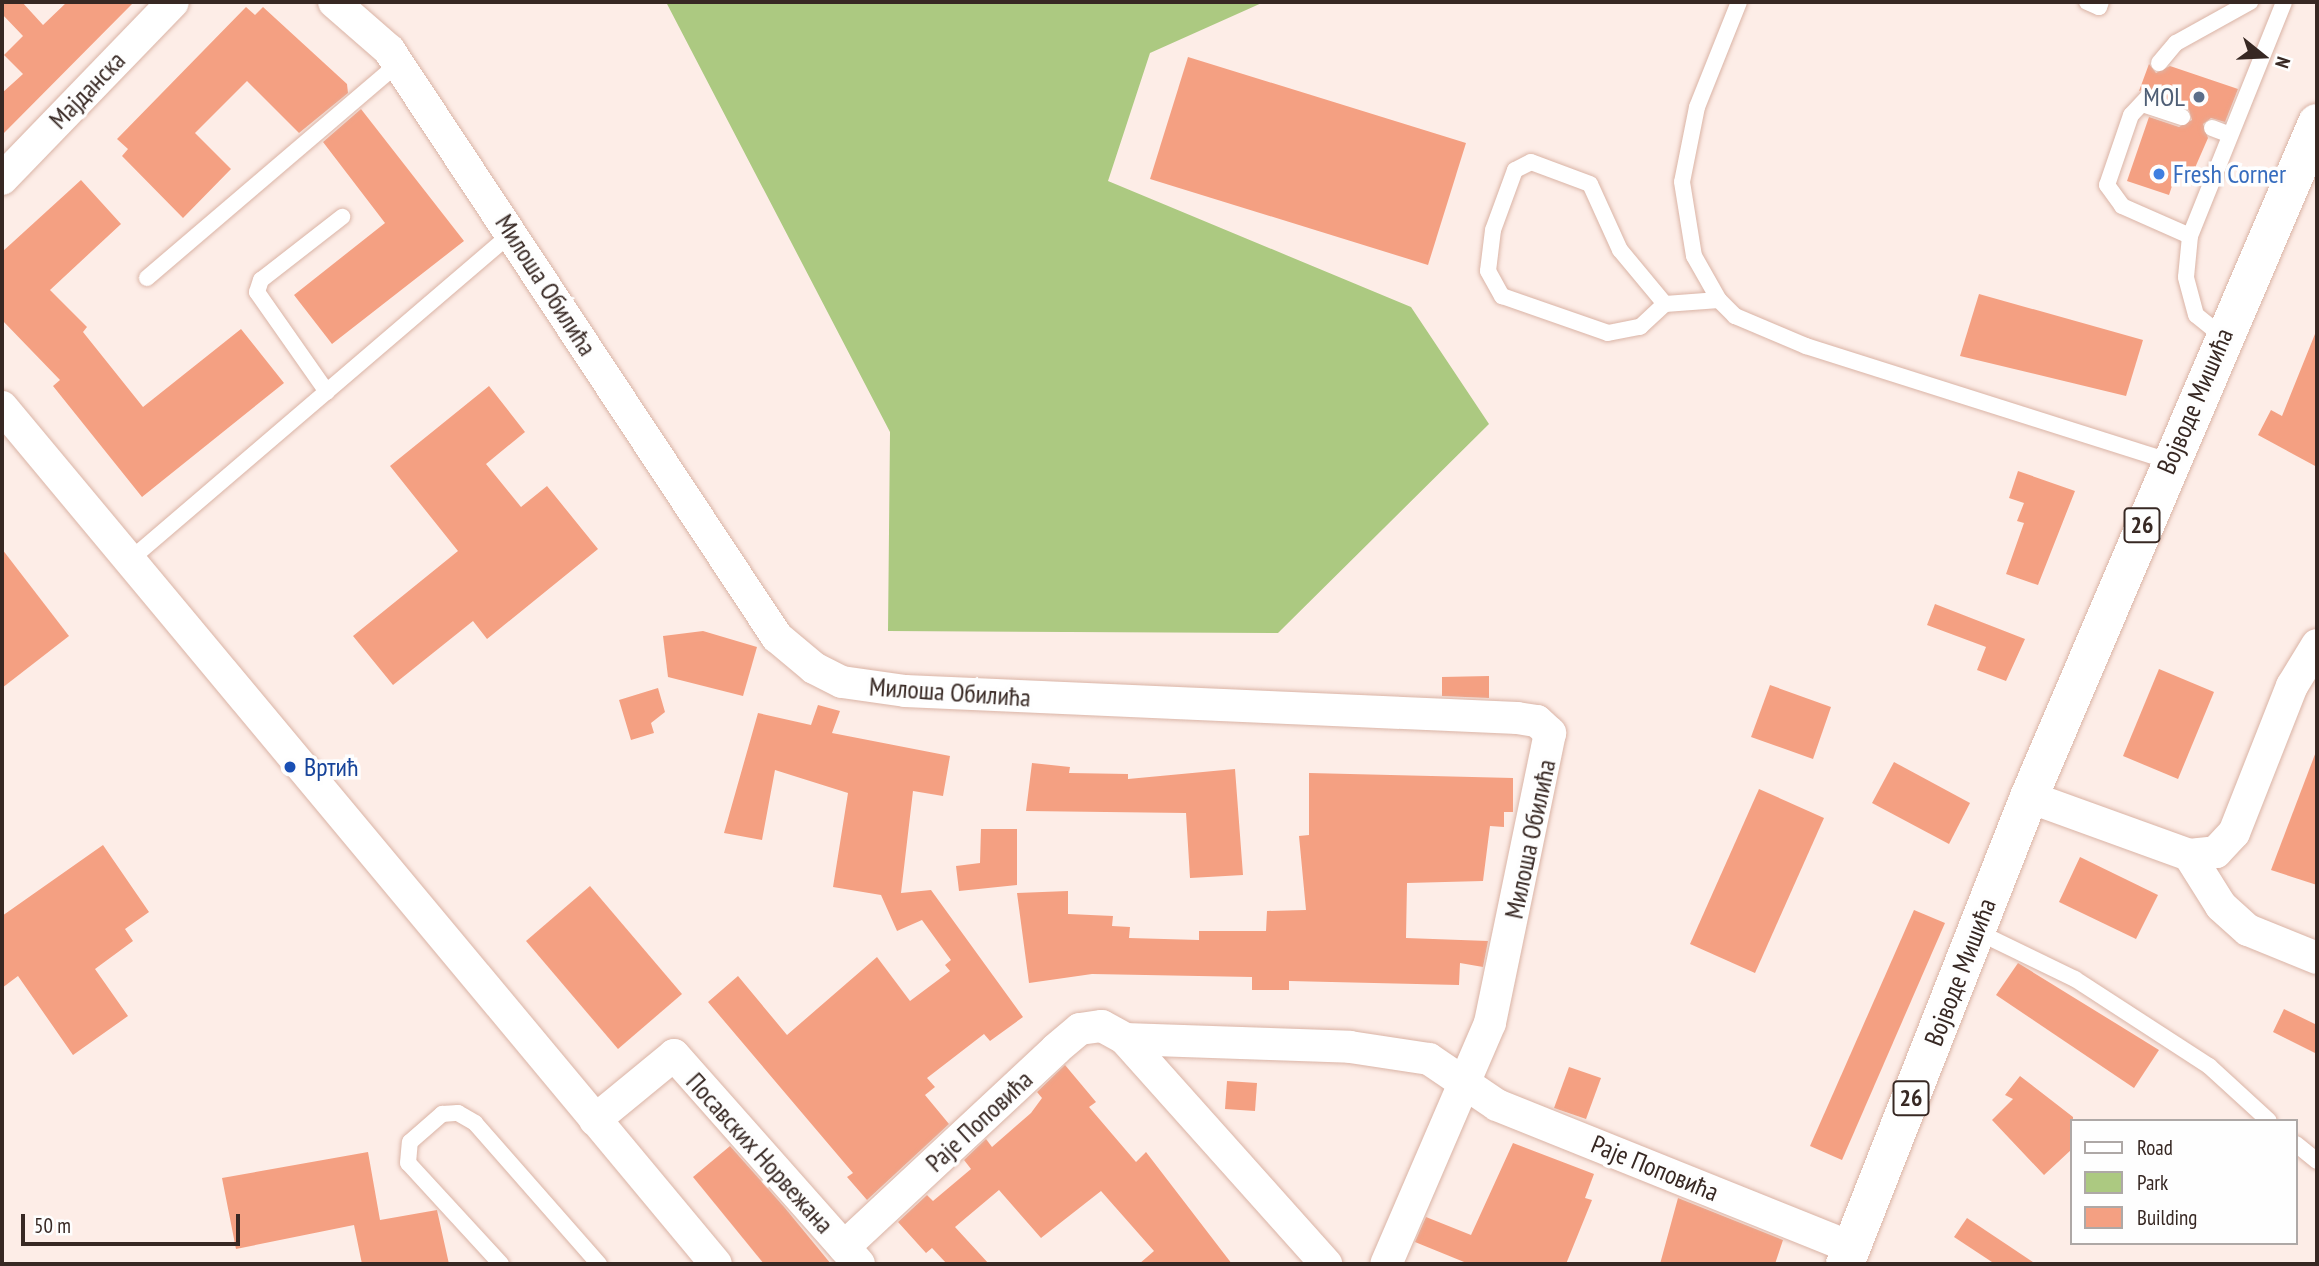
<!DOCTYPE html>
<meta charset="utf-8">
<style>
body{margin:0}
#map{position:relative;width:2319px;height:1266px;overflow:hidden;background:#fdede7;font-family:"PT Sans Narrow",sans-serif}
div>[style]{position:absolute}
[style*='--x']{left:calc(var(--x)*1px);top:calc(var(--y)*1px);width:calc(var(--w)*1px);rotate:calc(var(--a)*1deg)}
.green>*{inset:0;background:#acc981}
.building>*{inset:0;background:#f4a082}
.roads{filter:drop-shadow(0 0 2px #dab4a6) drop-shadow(0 0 2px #dab4a6)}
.service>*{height:16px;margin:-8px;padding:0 8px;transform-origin:8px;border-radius:8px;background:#fff}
.minor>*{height:32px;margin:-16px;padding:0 16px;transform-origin:16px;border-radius:16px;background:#fff}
.primary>*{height:38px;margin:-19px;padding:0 19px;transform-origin:19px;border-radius:19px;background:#fff}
.dots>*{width:19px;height:19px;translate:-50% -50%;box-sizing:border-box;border:4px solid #fefefe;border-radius:50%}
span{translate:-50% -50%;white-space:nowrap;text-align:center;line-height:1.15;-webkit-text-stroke:7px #fefefe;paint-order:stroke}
.shield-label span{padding:2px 5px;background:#fefefe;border:2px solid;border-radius:5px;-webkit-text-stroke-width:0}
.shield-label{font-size:24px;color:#372823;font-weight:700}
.street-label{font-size:26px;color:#372823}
.service-label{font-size:26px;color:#4e5e75}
.right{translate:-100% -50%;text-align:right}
.shop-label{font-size:26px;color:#366cbe}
.left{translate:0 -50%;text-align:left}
.transit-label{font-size:26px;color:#164399}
.frame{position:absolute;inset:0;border:4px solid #372823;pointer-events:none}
.legend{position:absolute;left:2070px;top:1119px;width:228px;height:126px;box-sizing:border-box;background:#fefefe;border:2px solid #aea8a6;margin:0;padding:9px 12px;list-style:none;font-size:21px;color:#372823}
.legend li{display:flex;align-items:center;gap:14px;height:35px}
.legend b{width:35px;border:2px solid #aea8a6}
.north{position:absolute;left:2228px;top:21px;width:70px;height:70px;-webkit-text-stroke:5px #fefefe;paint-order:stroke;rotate:108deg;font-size:19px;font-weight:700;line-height:28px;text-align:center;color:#372823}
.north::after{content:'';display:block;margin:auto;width:24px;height:32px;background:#372823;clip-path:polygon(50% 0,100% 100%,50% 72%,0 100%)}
.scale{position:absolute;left:21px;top:1214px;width:219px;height:32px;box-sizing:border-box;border:4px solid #372823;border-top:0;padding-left:9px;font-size:21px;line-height:24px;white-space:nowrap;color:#372823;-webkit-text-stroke:5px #fefefe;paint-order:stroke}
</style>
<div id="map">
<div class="green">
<div style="clip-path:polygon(666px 2px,1264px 2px,1150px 53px,1108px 181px,1411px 307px,1489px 424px,1278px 633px,888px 631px,890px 432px)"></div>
</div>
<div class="building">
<div style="clip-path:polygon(2px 2px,22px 2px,43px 25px,67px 2px,134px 2px,2px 135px,2px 93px,23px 74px,4px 55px,23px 36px,2px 14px)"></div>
<div style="clip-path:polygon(246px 7px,255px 15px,263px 7px,347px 84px,348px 93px,299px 133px,247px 81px,195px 133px,231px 169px,183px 218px,122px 156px,128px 149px,117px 139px)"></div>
<div style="clip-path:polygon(1188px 57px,1466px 143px,1428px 265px,1150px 179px)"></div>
<div style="clip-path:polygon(2149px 64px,2156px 73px,2170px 66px,2238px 89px,2225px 122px,2211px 118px,2203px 124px,2208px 138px,2194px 170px,2179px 165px,2169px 195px,2127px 181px,2149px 117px,2179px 127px,2192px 120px,2189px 110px,2157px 98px,2150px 88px,2139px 91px)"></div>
<div style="clip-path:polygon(361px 109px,464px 241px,332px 344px,294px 295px,385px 223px,323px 142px)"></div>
<div style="clip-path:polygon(81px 180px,121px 224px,50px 290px,87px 327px,83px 332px,143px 407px,241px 329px,284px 383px,142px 497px,53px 386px,60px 380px,2px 320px,2px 252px)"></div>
<div style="clip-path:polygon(1979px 294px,2143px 340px,2126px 396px,1960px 356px)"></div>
<div style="clip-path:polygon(2317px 329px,2317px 467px,2258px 435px,2271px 410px,2282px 416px)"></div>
<div style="clip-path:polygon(489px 386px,525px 432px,486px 464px,521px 507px,547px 486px,598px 549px,487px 639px,473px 621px,393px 685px,353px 636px,458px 551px,390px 466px)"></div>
<div style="clip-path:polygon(2018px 471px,2075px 491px,2038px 585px,2006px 574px,2024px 523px,2017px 521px,2024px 503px,2009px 498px)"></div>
<div style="clip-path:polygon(2px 549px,69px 636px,2px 688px)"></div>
<div style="clip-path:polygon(1935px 604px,2025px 639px,2006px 681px,1977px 670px,1986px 647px,1927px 625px)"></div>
<div style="clip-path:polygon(703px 631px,757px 647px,743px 696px,668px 677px,663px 636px)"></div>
<div style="clip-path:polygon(2159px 669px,2214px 692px,2178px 779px,2123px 756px)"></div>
<div style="clip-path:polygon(1489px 676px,1489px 698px,1442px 696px,1442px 677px)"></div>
<div style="clip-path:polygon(1770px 685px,1831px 707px,1813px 759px,1751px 737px)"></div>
<div style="clip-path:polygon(658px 688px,665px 712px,651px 723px,654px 733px,631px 740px,619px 700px)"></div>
<div style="clip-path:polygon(818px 705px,840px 711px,832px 733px,950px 756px,943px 796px,913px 791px,901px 893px,931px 890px,1023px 1017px,990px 1041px,984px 1034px,927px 1078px,935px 1087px,925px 1095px,949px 1124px,867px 1200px,847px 1177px,853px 1173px,708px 1002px,738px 976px,787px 1035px,877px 957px,910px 1001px,950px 971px,945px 965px,951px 960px,922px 920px,897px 931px,881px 895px,833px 887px,848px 793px,775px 770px,762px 840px,724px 833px,758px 713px,811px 725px)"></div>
<div style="clip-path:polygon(2317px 749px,2317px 885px,2271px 870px)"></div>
<div style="clip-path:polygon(1894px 762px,1970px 803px,1949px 844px,1872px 803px)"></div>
<div style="clip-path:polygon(1032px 763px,1070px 767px,1069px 773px,1128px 774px,1128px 779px,1235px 769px,1243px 875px,1190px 878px,1186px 813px,1026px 811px)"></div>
<div style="clip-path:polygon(1309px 773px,1513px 778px,1513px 812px,1504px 812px,1504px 827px,1490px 826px,1483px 881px,1407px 883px,1406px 938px,1488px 941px,1483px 967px,1460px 963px,1459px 985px,1289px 981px,1289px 990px,1252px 990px,1252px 977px,1092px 974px,1029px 983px,1017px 893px,1068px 891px,1068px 914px,1113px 916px,1112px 926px,1130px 927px,1129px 938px,1199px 940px,1199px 931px,1266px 931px,1267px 911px,1306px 910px,1299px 836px,1309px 835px)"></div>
<div style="clip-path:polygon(1759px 789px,1824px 818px,1755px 973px,1690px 944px)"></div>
<div style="clip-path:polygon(981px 829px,1017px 829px,1017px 885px,959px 891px,956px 866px,980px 863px)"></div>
<div style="clip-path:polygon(103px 845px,149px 912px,125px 929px,133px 941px,95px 969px,128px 1016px,73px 1055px,18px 976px,2px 988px,2px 916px)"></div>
<div style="clip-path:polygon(2080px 857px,2158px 895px,2136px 939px,2059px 902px)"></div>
<div style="clip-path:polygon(590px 886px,682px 994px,618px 1049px,526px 941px)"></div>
<div style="clip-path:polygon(1914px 910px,1945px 923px,1842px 1160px,1810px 1146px)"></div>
<div style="clip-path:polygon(2018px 963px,2159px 1050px,2134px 1088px,1996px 995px)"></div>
<div style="clip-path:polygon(2284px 1009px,2317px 1025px,2317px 1054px,2273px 1032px)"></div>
<div style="clip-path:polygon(1065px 1065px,1096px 1102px,1089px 1107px,1136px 1162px,1146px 1152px,1232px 1264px,1139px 1264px,1154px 1251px,1101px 1191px,1041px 1238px,999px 1190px,955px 1227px,989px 1264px,947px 1264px,932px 1248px,926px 1253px,898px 1222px,927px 1195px,933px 1201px,971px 1169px,964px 1160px,986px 1139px,992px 1147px,1031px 1113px,1042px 1098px,1037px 1092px)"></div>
<div style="clip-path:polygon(1569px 1067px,1601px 1078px,1586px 1119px,1554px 1108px)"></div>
<div style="clip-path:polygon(2020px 1076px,2073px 1117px,2072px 1149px,2044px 1175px,1992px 1120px,2013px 1099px,2005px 1095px)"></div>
<div style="clip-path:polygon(1227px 1081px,1257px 1083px,1255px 1111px,1225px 1109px)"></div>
<div style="clip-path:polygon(1513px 1143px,1594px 1174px,1585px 1198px,1592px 1200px,1566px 1264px,1469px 1264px,1415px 1242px,1426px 1217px,1471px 1235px)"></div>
<div style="clip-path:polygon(730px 1146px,785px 1208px,831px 1264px,764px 1264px,693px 1177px)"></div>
<div style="clip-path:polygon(368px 1152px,380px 1220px,437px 1210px,449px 1264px,362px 1264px,354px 1225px,236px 1249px,222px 1178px)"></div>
<div style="clip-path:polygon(1678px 1198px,1783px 1240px,1775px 1264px,1660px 1264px)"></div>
<div style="clip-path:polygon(1967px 1218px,2036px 1264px,1995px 1264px,1954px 1237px)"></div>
</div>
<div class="roads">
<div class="service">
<div style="--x:1739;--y:2;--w:113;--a:111.8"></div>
<div style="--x:1697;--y:107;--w:76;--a:101.3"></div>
<div style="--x:1682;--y:182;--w:75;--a:80.8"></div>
<div style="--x:1694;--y:256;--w:51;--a:60.4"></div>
<div style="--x:1719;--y:300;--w:23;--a:45"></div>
<div style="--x:1735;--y:316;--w:77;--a:22.9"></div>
<div style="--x:1806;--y:346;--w:381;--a:17.6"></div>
<div style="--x:2087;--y:2;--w:13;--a:23"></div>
<div style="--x:2099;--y:7;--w:5;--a:-68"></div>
<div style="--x:2159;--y:63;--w:26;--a:-50"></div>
<div style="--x:2176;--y:43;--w:85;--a:-29"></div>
<div style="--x:2147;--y:98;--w:23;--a:133"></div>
<div style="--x:2131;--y:115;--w:74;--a:108.9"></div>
<div style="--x:2107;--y:185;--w:26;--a:54"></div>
<div style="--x:2122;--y:206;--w:74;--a:23.8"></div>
<div style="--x:2145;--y:105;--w:39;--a:18"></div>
<div style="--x:2212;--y:128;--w:19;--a:21"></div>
<div style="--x:147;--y:278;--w:330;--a:-40.5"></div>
<div style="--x:1665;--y:304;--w:70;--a:-129.8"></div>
<div style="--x:1620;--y:250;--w:72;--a:-114.4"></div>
<div style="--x:1590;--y:184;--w:63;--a:-159.6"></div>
<div style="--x:1531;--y:162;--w:18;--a:153"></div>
<div style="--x:1515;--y:170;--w:64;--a:110.1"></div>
<div style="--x:1493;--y:230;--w:41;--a:97"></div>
<div style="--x:1488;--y:271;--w:29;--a:61"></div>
<div style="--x:1502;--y:296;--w:112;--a:19.2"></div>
<div style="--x:1608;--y:333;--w:33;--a:-11"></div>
<div style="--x:1640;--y:327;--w:34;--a:-43"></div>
<div style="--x:1665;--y:304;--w:54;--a:-4.2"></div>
<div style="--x:2222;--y:336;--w:33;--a:-141"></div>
<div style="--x:2196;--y:315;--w:39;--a:-105"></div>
<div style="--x:2186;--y:277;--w:41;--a:-84.4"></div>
<div style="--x:2190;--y:236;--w:252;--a:-68.1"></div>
<div style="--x:327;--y:392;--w:122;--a:-125"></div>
<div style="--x:257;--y:292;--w:13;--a:-72"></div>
<div style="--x:261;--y:280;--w:103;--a:-37.9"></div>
<div style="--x:131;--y:559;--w:501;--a:-40.55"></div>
<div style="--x:1976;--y:931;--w:110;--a:25.9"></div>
<div style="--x:2075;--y:979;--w:160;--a:33"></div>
<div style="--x:2209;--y:1066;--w:81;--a:42.5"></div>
<div style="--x:2296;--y:1144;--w:27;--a:39"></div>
<div style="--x:501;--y:1264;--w:137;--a:-132.6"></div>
<div style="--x:408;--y:1163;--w:21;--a:-85"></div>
<div style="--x:410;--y:1142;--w:43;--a:-41.2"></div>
<div style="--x:442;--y:1114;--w:16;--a:-4"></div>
<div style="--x:458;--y:1113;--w:20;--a:30"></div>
<div style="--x:475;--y:1123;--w:188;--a:48.7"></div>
</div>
<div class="minor">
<div style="--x:334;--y:2;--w:73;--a:41.1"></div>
<div style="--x:389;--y:50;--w:704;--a:56.54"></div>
<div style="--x:777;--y:637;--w:48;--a:40"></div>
<div style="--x:814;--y:668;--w:31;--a:27"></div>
<div style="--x:842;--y:682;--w:64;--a:8.1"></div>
<div style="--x:905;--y:691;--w:613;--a:2.53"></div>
<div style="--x:1517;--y:718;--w:20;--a:9"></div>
<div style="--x:1537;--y:721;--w:18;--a:43"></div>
<div style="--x:1550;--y:733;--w:296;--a:101.7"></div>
<div style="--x:1490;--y:1023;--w:262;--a:113.3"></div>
<div style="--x:2;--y:179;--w:246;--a:-46"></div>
<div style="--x:2;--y:407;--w:1115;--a:50.2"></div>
<div style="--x:2029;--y:797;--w:170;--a:19.9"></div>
<div style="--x:2189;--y:855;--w:60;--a:57.9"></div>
<div style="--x:2221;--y:906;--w:36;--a:42"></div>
<div style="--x:2248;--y:930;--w:74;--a:22.1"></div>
<div style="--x:2189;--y:855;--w:27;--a:-6"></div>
<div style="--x:2216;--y:852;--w:26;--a:-47"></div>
<div style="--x:2234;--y:833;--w:158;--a:-68.5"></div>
<div style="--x:2292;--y:686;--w:48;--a:-58.6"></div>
<div style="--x:1125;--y:1039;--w:302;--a:48.2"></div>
<div style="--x:595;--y:1120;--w:102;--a:-39.4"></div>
<div style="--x:674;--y:1055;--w:279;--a:48.5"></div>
<div style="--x:844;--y:1247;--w:290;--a:-43"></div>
<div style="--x:1056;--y:1049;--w:31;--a:-40"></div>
<div style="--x:1080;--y:1029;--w:22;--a:-8"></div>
<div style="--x:1102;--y:1026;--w:26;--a:29"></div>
<div style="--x:1125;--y:1039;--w:225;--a:2"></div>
<div style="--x:1350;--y:1047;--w:80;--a:8.6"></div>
<div style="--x:1429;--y:1059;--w:82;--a:34.1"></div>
<div style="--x:1497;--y:1105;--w:383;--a:21.9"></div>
</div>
<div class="primary">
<div style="--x:1845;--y:1264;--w:502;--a:-68.5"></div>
<div style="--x:2029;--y:797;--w:733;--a:-66.86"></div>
</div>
</div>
<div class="dots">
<div style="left:2199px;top:97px;background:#5c6f8a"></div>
<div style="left:2159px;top:174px;background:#3f7fe0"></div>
<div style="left:290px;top:767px;background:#1a4fb4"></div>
</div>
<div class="shield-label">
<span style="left:2142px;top:525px">26</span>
<span style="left:1911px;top:1098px">26</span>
</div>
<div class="street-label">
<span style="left:87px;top:90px;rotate:-46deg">Мајданска</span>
<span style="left:546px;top:285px;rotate:57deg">Милоша Обилића</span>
<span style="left:2195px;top:401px;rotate:-67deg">Војводе Мишића</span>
<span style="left:950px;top:692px;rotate:4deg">Милоша Обилића</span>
<span style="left:1530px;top:839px;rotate:-78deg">Милоша Обилића</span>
<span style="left:1960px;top:972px;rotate:-69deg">Војводе Мишића</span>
<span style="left:979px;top:1121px;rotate:-43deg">Раје Поповића</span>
<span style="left:760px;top:1153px;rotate:48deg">Посавских Норвежана</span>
<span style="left:1655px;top:1168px;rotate:22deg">Раје Поповића</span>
</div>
<div class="service-label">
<span class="right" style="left:2185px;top:97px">MOL</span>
</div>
<div class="shop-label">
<span class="left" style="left:2173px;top:174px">Fresh Corner</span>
</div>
<div class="transit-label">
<span class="left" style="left:304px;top:767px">Вртић</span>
</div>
<div class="frame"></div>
<ul class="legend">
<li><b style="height:9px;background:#fff"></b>Road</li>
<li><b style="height:19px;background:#acc981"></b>Park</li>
<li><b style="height:19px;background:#f4a082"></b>Building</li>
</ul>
<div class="north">N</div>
<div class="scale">50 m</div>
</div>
